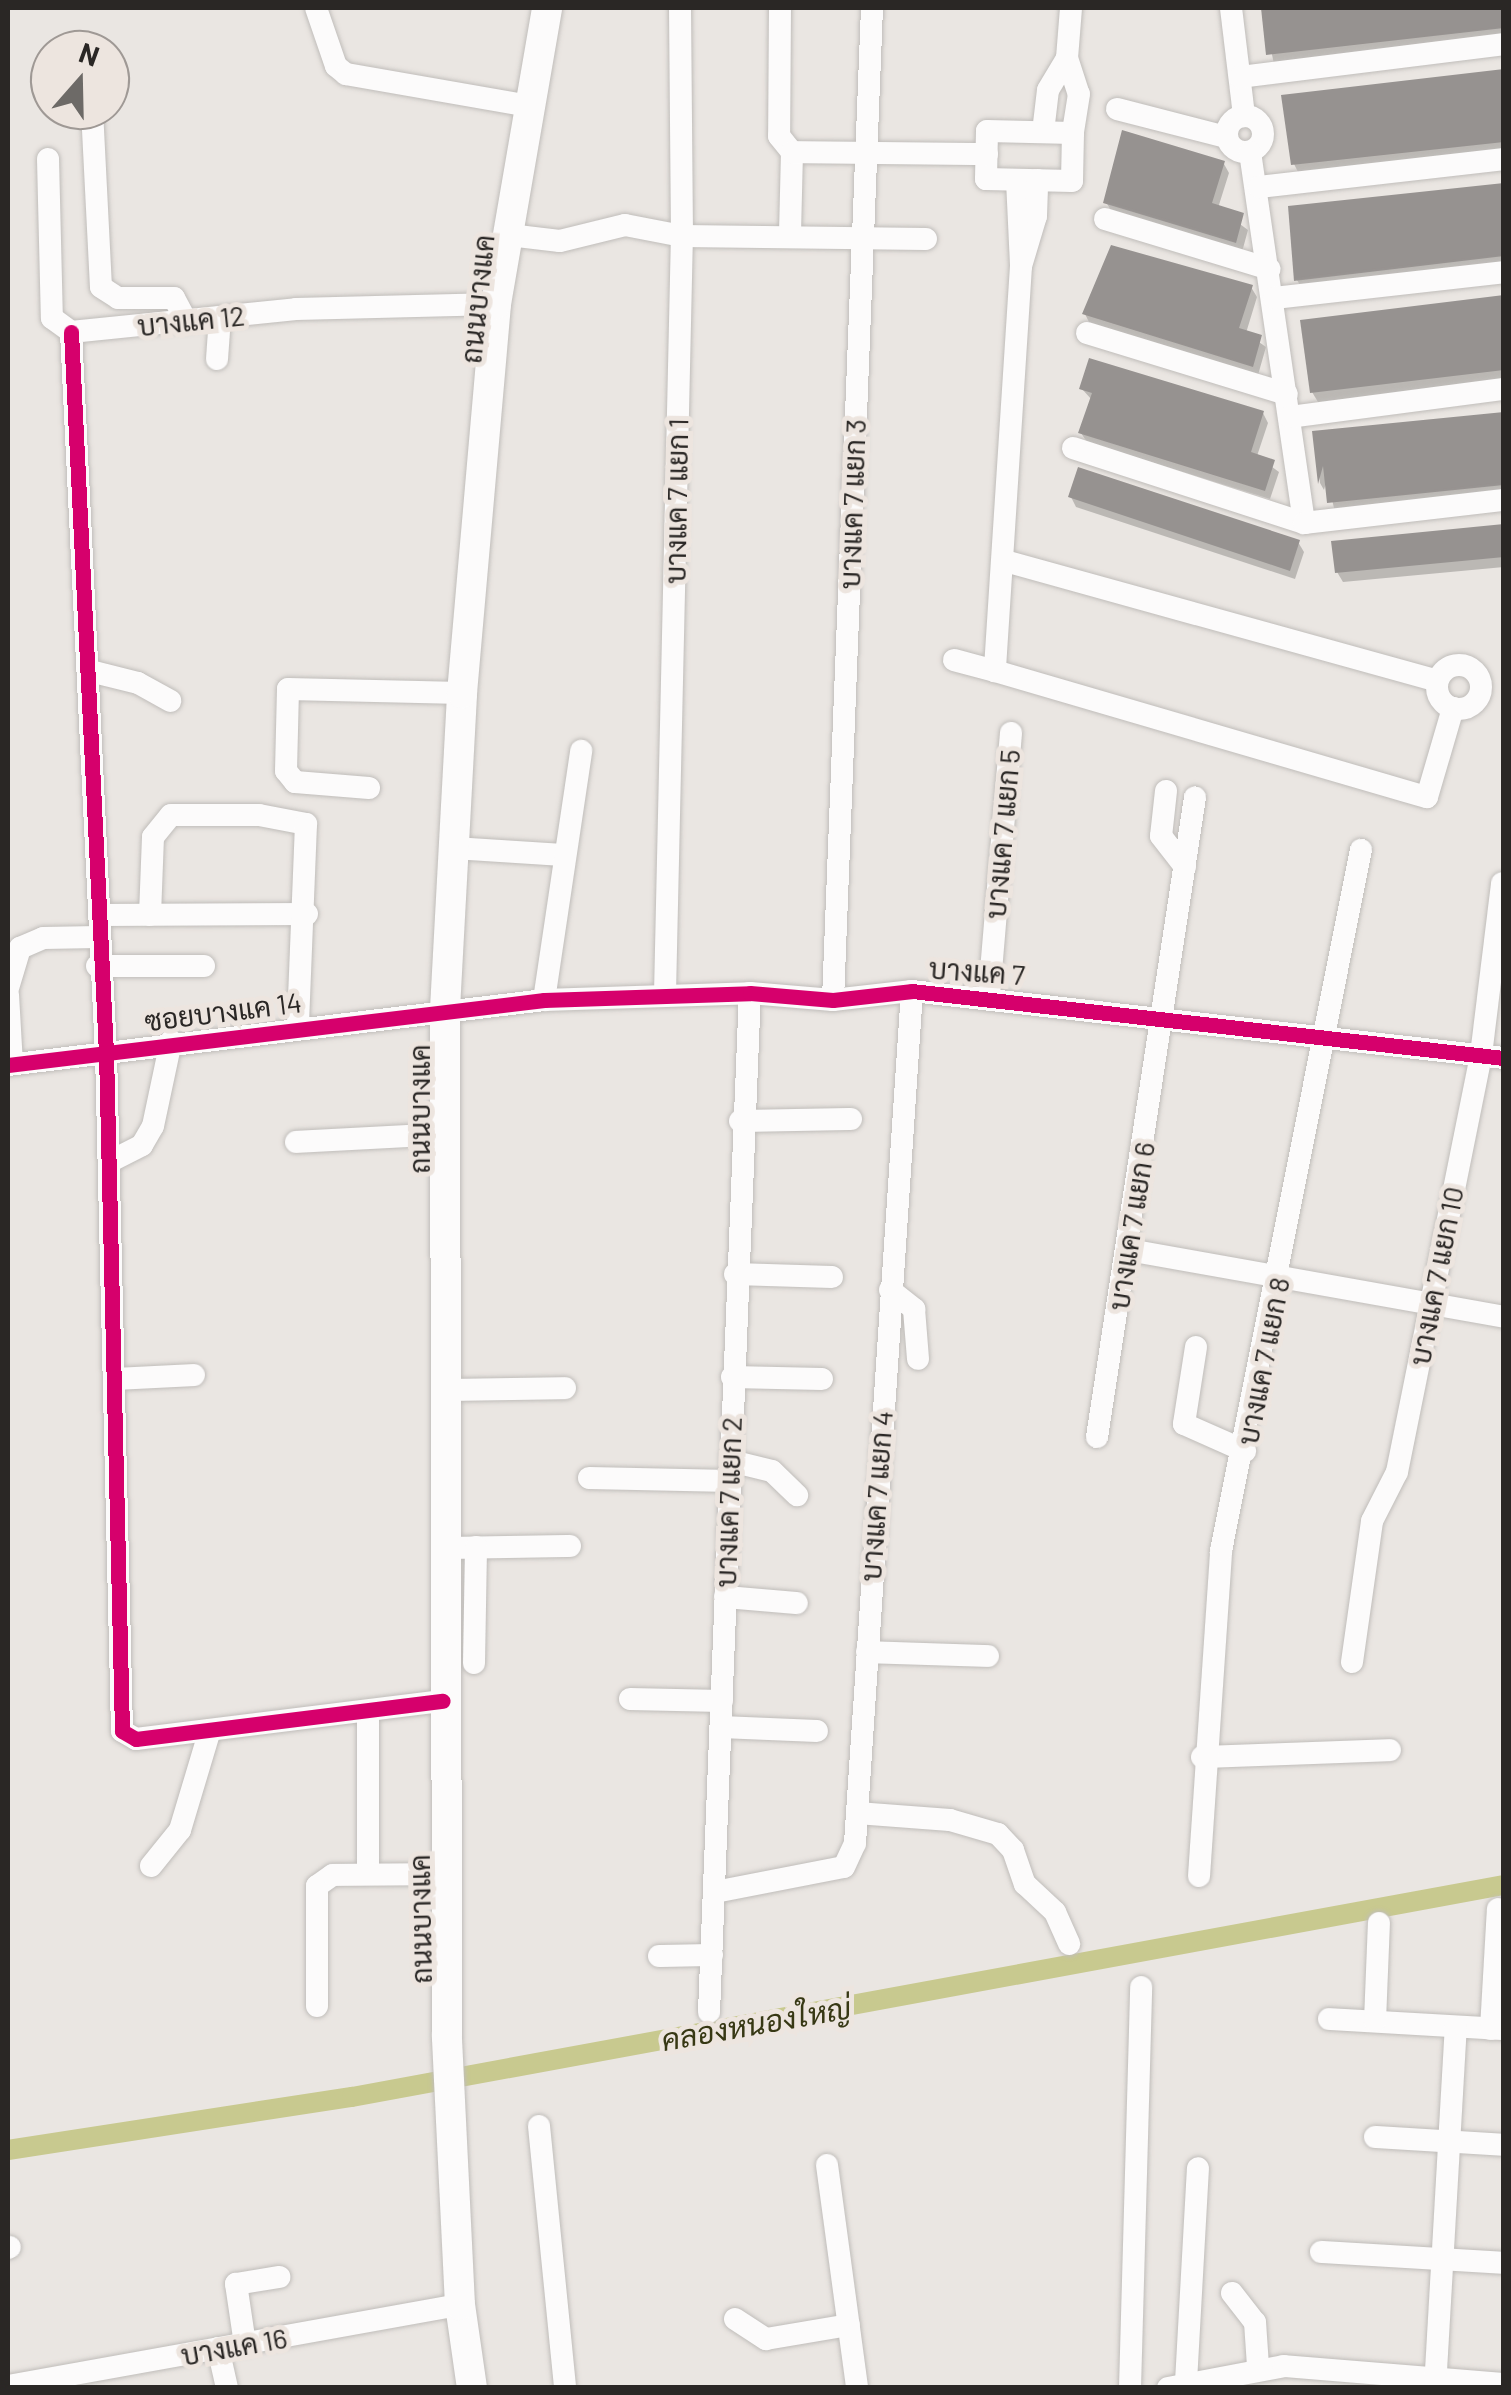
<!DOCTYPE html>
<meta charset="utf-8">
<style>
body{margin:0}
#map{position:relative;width:1511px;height:2395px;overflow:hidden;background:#eae6e2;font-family:Barlow,Sarabun,sans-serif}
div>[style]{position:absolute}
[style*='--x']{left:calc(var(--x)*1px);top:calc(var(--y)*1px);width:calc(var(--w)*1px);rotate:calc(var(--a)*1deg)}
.shadow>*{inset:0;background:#0003}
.canal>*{height:20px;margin:-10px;padding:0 10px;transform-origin:10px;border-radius:10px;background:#c8c98f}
.building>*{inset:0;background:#969290}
.roads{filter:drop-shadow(0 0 2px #c0bdba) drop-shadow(0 0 2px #c0bdba)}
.minor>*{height:22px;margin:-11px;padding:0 11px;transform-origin:11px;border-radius:11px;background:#fcfbfb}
.minor>.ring{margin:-11px;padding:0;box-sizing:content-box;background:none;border:22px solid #fcfbfb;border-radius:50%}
.major>*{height:30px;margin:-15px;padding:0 15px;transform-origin:15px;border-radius:15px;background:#fcfbfb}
.cycleway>*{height:15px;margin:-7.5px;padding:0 7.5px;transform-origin:7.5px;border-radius:7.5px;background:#d6006c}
span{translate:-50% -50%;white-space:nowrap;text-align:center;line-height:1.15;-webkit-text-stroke:10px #ede5df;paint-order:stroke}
.street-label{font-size:28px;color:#2a2725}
.water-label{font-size:30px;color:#373814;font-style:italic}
.frame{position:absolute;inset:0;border:10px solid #2a2725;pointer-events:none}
.north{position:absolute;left:30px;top:30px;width:100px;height:100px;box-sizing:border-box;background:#ede5df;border:2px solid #9f9995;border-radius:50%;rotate:20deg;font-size:28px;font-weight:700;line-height:40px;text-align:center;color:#2a2725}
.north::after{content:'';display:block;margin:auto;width:35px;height:45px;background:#6d6a67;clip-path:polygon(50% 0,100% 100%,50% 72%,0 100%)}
</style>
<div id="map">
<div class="shadow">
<div style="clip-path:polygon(1262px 8px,1504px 8px,1504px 37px,1274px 64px)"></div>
<div style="clip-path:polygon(1504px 73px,1504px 152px,1299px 174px,1294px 164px)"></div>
<div style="clip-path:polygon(1224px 164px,1229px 173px,1218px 208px,1248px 230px,1242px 252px,1112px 212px,1106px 202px)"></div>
<div style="clip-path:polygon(1504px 184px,1504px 267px,1303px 290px,1297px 280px)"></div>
<div style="clip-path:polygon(1251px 287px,1257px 297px,1246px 333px,1266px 347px,1258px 375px,1090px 324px,1085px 314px)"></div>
<div style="clip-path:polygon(1504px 299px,1504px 381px,1318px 402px,1312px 392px)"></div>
<div style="clip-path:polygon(1082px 389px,1263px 413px,1268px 423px,1257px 456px,1279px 472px,1270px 499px,1087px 442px,1081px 433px,1092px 400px)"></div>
<div style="clip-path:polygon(1504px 413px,1504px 494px,1335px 512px,1327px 479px,1324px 490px,1320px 483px,1315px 433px)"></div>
<div style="clip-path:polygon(1071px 497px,1298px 542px,1304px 552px,1295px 579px,1076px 507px)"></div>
<div style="clip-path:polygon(1504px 527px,1504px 567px,1343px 582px,1337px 572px)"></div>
</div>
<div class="canal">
<div style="--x:8;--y:2150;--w:348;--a:-8.8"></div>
<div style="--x:352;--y:2097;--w:1171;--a:-10.43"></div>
</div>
<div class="building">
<div style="clip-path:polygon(1261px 8px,1504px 8px,1504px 28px,1266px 55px)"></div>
<div style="clip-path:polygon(1504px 69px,1504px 142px,1291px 165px,1281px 95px)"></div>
<div style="clip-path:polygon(1122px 130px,1225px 161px,1212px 203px,1244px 213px,1236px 243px,1103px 203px)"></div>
<div style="clip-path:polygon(1504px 183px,1504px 256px,1294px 281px,1288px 206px)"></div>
<div style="clip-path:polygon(1111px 245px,1253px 285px,1239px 328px,1262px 335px,1253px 367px,1082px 314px)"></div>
<div style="clip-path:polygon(1504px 295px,1504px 370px,1310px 393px,1300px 320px)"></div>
<div style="clip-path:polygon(1089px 358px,1264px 411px,1251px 452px,1275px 460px,1265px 491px,1078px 433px,1092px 393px,1079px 389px)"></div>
<div style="clip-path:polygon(1504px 412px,1504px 485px,1327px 503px,1323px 466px,1318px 484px,1312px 431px)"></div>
<div style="clip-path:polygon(1078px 467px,1300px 540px,1290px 571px,1068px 497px)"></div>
<div style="clip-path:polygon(1504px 524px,1504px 557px,1335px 573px,1331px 541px)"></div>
</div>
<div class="roads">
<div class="minor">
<div style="--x:316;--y:8;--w:61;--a:71"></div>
<div style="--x:336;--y:66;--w:13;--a:39"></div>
<div style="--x:346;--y:74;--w:186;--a:9.9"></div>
<div style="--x:780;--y:8;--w:128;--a:90.4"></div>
<div style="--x:779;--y:136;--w:21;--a:51"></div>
<div style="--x:792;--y:152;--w:84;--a:91.4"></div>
<div style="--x:1231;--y:8;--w:109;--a:83.1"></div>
<div style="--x:1067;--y:58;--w:50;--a:-85.4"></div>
<div style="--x:1240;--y:77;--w:266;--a:-7.1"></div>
<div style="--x:1117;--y:109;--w:113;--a:14.4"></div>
<div style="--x:92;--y:110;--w:177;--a:87.1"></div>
<div style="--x:101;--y:287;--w:20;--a:33"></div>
<div style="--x:118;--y:298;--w:56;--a:0"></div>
<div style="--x:174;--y:298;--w:26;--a:62"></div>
<div class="ring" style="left:1227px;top:116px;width:14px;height:14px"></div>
<div style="--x:987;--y:131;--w:86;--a:1.3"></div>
<div style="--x:1073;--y:133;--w:48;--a:91.2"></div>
<div style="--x:1072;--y:181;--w:86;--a:-178.7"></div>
<div style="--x:986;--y:179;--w:48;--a:-88.8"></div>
<div style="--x:1043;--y:132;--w:42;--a:-83.2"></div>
<div style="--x:1048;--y:90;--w:37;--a:-59"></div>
<div style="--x:1067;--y:58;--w:38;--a:72"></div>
<div style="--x:1079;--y:94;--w:39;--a:99"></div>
<div style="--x:792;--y:152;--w:195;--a:0.6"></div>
<div style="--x:1250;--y:152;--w:375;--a:81.7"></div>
<div style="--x:48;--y:159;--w:159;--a:88.6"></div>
<div style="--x:52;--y:318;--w:24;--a:36"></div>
<div style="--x:71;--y:332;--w:226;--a:-5.8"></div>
<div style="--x:296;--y:309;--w:200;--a:-1.4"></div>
<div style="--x:1017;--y:180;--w:86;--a:87.3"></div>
<div style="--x:1021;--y:266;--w:406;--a:93.7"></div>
<div style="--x:995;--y:671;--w:450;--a:16.3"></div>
<div style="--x:1427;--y:797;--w:93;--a:-73.7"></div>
<div style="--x:1259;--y:187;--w:247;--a:-6.5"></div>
<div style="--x:1105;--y:219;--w:172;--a:16.9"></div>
<div style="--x:509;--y:235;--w:51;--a:6.7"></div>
<div style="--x:560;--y:241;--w:67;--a:-13.8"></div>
<div style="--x:625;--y:225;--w:58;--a:10.9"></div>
<div style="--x:682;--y:236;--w:244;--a:0.7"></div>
<div style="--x:1021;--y:266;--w:52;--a:-73.3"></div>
<div style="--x:1036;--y:216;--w:36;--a:-88"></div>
<div style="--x:1274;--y:298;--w:231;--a:-6.4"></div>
<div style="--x:71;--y:332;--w:721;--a:87.22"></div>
<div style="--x:106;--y:1052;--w:679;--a:88.65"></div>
<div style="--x:122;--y:1731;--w:16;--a:30"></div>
<div style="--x:136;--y:1739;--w:309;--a:-7.1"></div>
<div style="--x:1087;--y:333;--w:209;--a:17"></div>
<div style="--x:217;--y:359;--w:42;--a:-85.9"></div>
<div style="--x:1290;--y:417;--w:216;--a:-7.5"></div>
<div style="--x:1073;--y:448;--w:243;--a:18"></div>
<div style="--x:1304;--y:523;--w:201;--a:-6.6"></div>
<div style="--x:1005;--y:561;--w:448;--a:15.5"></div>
<div style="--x:954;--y:660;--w:42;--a:15"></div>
<div class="ring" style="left:1437px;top:665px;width:22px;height:22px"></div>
<div style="--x:90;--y:671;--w:49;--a:14"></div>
<div style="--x:138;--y:683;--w:37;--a:29"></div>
<div style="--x:369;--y:788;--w:74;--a:-175.4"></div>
<div style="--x:295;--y:782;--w:14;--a:-129"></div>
<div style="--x:286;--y:771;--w:82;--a:-88.6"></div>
<div style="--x:288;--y:689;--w:174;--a:1.3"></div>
<div style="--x:1166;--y:791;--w:45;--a:96.3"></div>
<div style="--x:1161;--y:836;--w:39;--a:52"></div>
<div style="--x:453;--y:848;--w:111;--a:3.6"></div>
<div style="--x:99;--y:915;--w:208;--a:-0.3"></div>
<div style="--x:150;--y:915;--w:78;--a:-87.8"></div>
<div style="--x:153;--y:837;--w:28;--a:-51"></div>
<div style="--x:171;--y:815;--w:88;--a:0"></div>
<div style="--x:259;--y:815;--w:48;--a:10.8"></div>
<div style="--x:306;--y:824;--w:202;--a:92.3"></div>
<div style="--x:97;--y:966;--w:107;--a:0"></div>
<div style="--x:8;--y:988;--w:42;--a:-73.3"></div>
<div style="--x:20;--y:948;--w:25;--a:-23"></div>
<div style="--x:43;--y:938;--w:55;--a:-1"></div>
<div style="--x:665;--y:994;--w:758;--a:-88.72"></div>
<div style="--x:682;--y:236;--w:228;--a:-90.5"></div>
<div style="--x:8;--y:995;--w:69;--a:86.7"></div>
<div style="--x:989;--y:995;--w:263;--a:-85.2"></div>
<div style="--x:544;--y:1000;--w:252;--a:-81.5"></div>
<div style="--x:833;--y:1000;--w:993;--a:-87.75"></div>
<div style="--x:8;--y:1065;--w:540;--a:-6.91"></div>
<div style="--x:544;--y:1000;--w:206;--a:-1.9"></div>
<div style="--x:750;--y:993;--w:83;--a:4.8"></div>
<div style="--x:833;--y:1000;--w:80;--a:-6.5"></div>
<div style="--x:912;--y:991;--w:596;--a:6.46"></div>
<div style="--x:740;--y:1121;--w:111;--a:-1"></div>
<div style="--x:296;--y:1142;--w:148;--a:-3.1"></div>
<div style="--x:109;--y:1162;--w:37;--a:-27"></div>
<div style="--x:142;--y:1145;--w:22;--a:-60"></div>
<div style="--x:153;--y:1126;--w:87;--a:-78"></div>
<div style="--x:1129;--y:1250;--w:381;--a:10.1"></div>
<div style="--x:735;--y:1274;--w:97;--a:1.8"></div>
<div style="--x:890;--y:1290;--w:31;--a:38"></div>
<div style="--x:914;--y:1309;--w:50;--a:85.4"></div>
<div style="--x:1196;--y:1347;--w:78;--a:98.9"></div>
<div style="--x:1184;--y:1424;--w:67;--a:23.9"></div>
<div style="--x:732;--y:1377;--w:90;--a:1.3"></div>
<div style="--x:116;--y:1379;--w:78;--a:-2.9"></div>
<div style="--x:444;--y:1390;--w:121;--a:-0.9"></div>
<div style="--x:1097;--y:1437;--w:647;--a:-81.29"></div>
<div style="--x:731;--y:1461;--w:42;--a:13.7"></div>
<div style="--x:772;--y:1471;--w:35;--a:44"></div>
<div style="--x:589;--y:1478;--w:142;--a:1.2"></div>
<div style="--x:444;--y:1548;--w:126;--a:-0.9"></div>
<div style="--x:725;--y:1597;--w:72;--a:4.8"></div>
<div style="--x:867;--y:1652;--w:121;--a:1.9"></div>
<div style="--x:1352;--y:1662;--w:142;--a:-81.9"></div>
<div style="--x:1372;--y:1521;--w:55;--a:-63"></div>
<div style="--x:1397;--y:1472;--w:425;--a:-78.6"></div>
<div style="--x:1481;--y:1055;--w:173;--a:-83"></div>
<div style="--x:474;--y:1663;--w:116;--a:-89"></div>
<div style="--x:630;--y:1699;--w:92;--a:1.2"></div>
<div style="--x:721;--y:1727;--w:96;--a:2.4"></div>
<div style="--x:1202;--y:1757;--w:188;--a:-2.1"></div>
<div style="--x:857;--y:1813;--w:93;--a:4.3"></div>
<div style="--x:950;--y:1820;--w:50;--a:16.3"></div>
<div style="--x:998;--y:1834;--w:22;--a:47"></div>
<div style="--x:1013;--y:1850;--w:36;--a:71"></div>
<div style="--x:1025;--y:1884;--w:41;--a:43"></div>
<div style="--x:1055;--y:1912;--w:35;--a:66"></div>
<div style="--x:151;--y:1866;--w:46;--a:-51.1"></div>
<div style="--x:180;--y:1830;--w:104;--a:-73.3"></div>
<div style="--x:368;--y:1874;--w:163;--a:-90"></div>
<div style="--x:1199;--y:1876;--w:326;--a:-86.1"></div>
<div style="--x:1221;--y:1551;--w:715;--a:-78.71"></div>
<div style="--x:715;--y:1892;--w:131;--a:-11"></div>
<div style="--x:844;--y:1867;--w:26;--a:-65"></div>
<div style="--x:855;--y:1843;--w:854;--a:-86.17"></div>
<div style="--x:659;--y:1956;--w:53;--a:-1.1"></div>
<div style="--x:317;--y:2006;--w:120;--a:-90"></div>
<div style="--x:317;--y:1886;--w:19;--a:-35"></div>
<div style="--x:333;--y:1875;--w:111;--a:-0.5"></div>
<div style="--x:709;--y:2012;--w:1020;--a:-87.7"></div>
<div style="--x:1329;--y:2019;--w:175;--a:3.3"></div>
<div style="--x:1375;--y:2021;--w:98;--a:-87.7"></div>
<div style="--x:1491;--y:2029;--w:120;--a:-86.7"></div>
<div style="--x:539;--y:2126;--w:263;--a:84.3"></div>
<div style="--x:1375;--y:2137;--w:129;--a:3.5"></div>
<div style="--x:827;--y:2165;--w:225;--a:82.3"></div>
<div style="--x:8;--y:2248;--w:2;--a:-27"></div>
<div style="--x:1321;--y:2252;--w:183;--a:3.4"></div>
<div style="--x:1232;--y:2293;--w:37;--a:52"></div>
<div style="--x:1255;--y:2322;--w:44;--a:86.1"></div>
<div style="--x:735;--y:2319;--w:37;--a:33"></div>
<div style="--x:766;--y:2339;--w:84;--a:-9.6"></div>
<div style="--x:245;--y:2344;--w:61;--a:-98.5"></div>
<div style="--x:236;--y:2284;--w:44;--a:-9.2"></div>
<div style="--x:218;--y:2348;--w:41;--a:77.3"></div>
<div style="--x:1186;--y:2382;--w:214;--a:-86.8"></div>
<div style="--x:8;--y:2386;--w:459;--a:-10.2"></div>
<div style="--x:1130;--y:2388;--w:401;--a:-88.4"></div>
<div style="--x:1168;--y:2388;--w:118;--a:-10.7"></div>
<div style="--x:1284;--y:2366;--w:221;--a:4.7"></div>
<div style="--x:1435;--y:2388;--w:361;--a:-86.7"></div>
</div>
<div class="major">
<div style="--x:472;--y:2388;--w:84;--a:-98.2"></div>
<div style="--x:460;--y:2305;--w:269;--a:-92.8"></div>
<div style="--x:447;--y:2036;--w:1027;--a:-90.11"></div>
<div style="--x:445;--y:1009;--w:316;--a:-86.9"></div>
<div style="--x:462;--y:693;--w:390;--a:-85"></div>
<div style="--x:496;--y:304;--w:300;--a:-80.2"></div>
</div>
</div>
<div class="cycleway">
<div style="--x:71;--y:332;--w:721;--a:87.22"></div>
<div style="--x:106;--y:1052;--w:679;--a:88.65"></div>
<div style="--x:122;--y:1731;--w:16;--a:30"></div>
<div style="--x:136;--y:1739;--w:309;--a:-7.1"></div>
<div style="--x:8;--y:1065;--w:540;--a:-6.91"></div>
<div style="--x:544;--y:1000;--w:206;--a:-1.9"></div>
<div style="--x:750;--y:993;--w:83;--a:4.8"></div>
<div style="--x:833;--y:1000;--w:80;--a:-6.5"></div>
<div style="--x:912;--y:991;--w:596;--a:6.46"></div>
</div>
<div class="street-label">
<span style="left:477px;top:299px;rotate:-84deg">ถนนบางแค</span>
<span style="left:191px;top:320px;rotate:-6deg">บางแค 12</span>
<span style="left:676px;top:501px;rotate:-89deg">บางแค 7 แยก 1</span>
<span style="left:852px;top:504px;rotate:-88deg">บางแค 7 แยก 3</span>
<span style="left:1002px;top:834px;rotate:-85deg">บางแค 7 แยก 5</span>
<span style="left:977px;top:971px;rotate:4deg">บางแค 7</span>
<span style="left:223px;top:1011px;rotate:-7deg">ซอยบางแค 14</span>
<span style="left:419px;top:1109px;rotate:-90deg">ถนนบางแค</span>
<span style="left:1131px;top:1226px;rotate:-81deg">บางแค 7 แยก 6</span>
<span style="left:1436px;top:1276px;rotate:-79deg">บางแค 7 แยก 10</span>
<span style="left:1263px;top:1361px;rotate:-79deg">บางแค 7 แยก 8</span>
<span style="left:876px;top:1496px;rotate:-86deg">บางแค 7 แยก 4</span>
<span style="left:728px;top:1502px;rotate:-88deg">บางแค 7 แยก 2</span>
<span style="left:420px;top:1919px;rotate:-91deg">ถนนบางแค</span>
<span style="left:234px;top:2346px;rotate:-10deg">บางแค 16</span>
</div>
<div class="water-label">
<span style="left:756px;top:2023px;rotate:-10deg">คลองหนองใหญ่</span>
</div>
<div class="frame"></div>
<div class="north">N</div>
</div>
